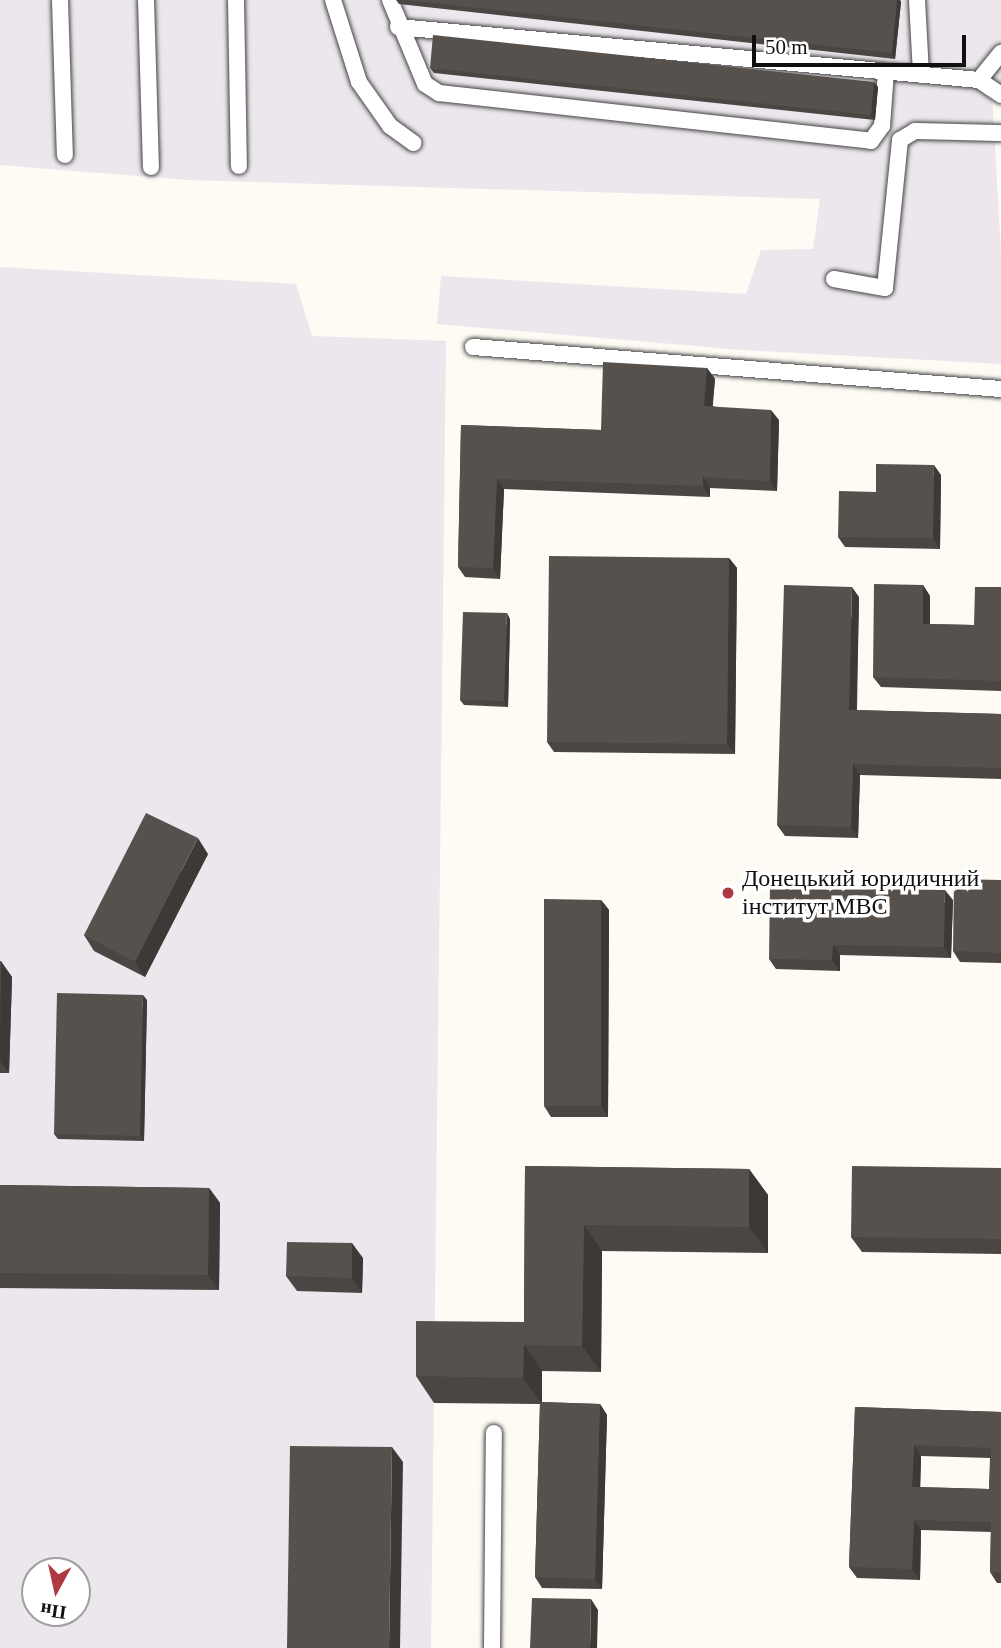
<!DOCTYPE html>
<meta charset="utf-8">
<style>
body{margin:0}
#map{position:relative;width:1001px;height:1648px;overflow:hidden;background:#fdfbf4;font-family:Georgia,serif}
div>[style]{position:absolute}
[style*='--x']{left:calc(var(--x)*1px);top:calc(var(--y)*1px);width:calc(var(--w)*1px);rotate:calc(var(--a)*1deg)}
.industrial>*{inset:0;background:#ece6ed}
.roads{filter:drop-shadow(0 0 2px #434343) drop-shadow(0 0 2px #434343)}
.lane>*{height:16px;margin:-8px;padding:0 8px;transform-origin:8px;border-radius:8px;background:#fff}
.wall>*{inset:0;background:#4b4643}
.shaded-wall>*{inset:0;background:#3d3937}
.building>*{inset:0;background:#57514e}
.dots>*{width:19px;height:19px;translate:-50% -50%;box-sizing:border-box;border:4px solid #fff;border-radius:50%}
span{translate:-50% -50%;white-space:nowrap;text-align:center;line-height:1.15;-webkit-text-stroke:7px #fff;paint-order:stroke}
.poi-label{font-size:24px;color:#101010}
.left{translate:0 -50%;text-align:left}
.north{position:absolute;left:21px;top:1557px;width:70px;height:70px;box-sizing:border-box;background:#fff;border:2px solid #9f9f9f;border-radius:50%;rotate:188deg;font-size:19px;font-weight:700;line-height:28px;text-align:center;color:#101010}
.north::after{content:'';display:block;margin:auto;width:24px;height:32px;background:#af3942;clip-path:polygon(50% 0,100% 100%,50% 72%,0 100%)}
.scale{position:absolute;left:752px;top:35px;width:214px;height:32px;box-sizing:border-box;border:4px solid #101010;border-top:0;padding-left:9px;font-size:21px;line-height:24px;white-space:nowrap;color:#101010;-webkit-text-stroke:5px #fff;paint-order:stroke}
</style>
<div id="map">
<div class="industrial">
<div style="clip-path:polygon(0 0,1001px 0,1001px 95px,992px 95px,1001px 253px,1001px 364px,742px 350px,437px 324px,441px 276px,746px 294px,761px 250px,813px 249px,820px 199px,188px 180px,0 165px)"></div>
<div style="clip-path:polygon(evenodd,0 267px,296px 284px,312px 336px,446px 341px,431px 1648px,0 1648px,0 267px,35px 1571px,77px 1571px,77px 1613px,35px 1613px,35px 1571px)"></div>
</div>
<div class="roads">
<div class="lane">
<div style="--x:60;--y:0;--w:155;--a:88.2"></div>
<div style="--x:146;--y:0;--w:167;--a:88.3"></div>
<div style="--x:236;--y:0;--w:166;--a:89"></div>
<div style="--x:333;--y:0;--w:86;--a:72.4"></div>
<div style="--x:359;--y:82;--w:54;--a:54.8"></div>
<div style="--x:390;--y:126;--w:29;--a:36"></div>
<div style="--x:390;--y:0;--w:91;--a:67.4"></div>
<div style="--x:425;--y:84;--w:17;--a:33"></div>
<div style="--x:439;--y:93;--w:435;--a:6.3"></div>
<div style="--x:871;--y:141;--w:19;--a:-54"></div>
<div style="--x:882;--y:126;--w:54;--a:-85.8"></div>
<div style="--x:917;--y:0;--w:75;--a:86.9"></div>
<div style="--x:398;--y:27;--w:583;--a:5.21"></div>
<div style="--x:979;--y:80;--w:27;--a:34"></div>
<div style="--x:979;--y:80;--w:35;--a:-51"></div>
<div style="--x:834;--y:279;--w:52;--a:10"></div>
<div style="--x:885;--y:288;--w:149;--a:-84.2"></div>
<div style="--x:900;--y:140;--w:17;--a:-31"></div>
<div style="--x:915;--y:131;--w:86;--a:1.3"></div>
<div style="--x:473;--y:347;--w:530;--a:4.55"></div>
<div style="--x:492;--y:1648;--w:215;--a:-89.5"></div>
</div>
</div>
<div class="wall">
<div style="clip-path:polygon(396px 0,900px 0,901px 2px,895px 59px,399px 4px)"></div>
<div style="clip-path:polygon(430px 68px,874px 82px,878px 87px,875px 120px,434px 73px)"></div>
<div style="clip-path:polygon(707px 368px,715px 379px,712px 406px,779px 420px,777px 491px,710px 488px,710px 497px,504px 489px,500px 579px,465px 577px,458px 567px,461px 425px,601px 430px)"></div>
<div style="clip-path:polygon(941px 475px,940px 549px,845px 547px,838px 537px,876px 492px)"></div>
<div style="clip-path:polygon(729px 558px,737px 568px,735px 754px,554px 752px,547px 742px)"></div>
<div style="clip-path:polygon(923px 585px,930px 596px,930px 624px,974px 625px,1001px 587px,1001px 691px,881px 687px,873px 677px)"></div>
<div style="clip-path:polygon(859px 597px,857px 710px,1001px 714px,1001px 779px,860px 775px,858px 838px,785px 836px,777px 825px)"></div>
<div style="clip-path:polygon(510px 619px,508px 707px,464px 705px,460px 700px)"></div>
<div style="clip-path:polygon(208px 854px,145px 977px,94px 951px,84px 935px)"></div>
<div style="clip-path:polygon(1001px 880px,1001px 963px,960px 962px,953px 951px)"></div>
<div style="clip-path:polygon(601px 900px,609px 910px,608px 1117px,551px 1117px,544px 1106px)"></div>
<div style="clip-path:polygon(953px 900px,951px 958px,840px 955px,840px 971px,776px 969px,769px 959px)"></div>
<div style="clip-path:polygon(0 961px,12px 977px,9px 1073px,0 1073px)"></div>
<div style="clip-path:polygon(147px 1000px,144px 1141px,58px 1139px,54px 1134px)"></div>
<div style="clip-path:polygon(525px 1166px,749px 1169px,768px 1195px,768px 1253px,602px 1251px,601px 1372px,542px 1371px,542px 1402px,600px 1404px,607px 1415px,602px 1589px,542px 1588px,535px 1577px,540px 1404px,434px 1403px,416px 1376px,524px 1322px)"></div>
<div style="clip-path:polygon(1001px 1168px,1001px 1254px,862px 1252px,851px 1237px)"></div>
<div style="clip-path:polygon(0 1185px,209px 1188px,220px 1203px,219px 1290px,0 1288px)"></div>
<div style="clip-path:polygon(363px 1258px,362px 1293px,297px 1291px,286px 1276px)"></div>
<div style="clip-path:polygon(evenodd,855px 1407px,1001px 1412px,1001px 1583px,997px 1583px,990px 1572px,991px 1532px,921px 1530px,920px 1580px,857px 1578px,849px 1567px,855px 1407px,921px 1456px,990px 1458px,989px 1489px,920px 1487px,921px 1456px)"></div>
</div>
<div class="shaded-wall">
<div style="clip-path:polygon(897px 0,900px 0,901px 2px,895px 59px,892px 53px)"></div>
<div style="clip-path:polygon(874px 82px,878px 87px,875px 120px,871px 115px)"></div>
<div style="clip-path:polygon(707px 368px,715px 379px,712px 416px,704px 406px)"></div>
<div style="clip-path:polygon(771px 410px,779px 420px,777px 491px,770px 481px)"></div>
<div style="clip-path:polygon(934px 465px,941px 475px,940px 549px,933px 538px)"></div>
<div style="clip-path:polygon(703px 477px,710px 488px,710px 497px,703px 486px)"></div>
<div style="clip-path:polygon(497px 479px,504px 489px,500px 579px,493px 568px)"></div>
<div style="clip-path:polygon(729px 558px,737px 568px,735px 754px,727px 744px)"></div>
<div style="clip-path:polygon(923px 585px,930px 596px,930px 635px,923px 624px)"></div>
<div style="clip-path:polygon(852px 587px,859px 597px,856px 720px,849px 710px)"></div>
<div style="clip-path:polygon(507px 613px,510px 619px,508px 707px,504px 701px)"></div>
<div style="clip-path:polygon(853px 764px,860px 775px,858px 838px,851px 827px)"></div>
<div style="clip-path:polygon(198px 838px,208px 854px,145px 977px,135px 962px)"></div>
<div style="clip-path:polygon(945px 890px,953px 900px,951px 958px,944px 947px)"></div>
<div style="clip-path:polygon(601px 900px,609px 910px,608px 1117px,601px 1106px)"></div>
<div style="clip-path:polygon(833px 945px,840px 955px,840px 971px,832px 960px)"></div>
<div style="clip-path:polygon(1px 961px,12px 977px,9px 1073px,0 1061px)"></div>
<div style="clip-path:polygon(143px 995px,147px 1000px,144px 1141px,140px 1136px)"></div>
<div style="clip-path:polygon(749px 1169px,768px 1195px,768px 1253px,749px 1227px)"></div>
<div style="clip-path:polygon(209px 1188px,220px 1203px,219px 1290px,208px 1275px)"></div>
<div style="clip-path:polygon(584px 1225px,602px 1251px,601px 1372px,582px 1346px)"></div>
<div style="clip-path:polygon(352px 1243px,363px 1258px,362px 1293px,352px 1278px)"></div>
<div style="clip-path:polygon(524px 1345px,542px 1371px,542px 1404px,523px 1378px)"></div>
<div style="clip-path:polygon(600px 1404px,607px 1415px,602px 1589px,595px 1579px)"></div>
<div style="clip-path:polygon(914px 1445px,921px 1456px,920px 1497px,912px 1487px)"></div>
<div style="clip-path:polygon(392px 1447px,403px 1462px,400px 1648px,389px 1648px)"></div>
<div style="clip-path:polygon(914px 1520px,921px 1530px,920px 1580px,912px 1569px)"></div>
<div style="clip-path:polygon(591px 1599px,598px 1610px,597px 1648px,590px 1648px)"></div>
</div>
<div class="building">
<div style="clip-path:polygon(405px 0,897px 0,892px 53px)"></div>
<div style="clip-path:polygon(433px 35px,874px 82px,871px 115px,430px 68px)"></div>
<div style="clip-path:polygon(603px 362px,707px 368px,704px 406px,771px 410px,770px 481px,703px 477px,703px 486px,497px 479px,493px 568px,458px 567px,461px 425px,601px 430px)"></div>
<div style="clip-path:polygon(876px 464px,934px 465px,933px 538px,838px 537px,839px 491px,876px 492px)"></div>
<div style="clip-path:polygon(549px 556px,729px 558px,727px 744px,547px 742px)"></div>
<div style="clip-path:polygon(874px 584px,923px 585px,923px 624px,974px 625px,975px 587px,1001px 587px,1001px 681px,873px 677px)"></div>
<div style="clip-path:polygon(784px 585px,852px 587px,849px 710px,1001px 714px,1001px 768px,853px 764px,851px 827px,777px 825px)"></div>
<div style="clip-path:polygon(463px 612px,507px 613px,504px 701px,460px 700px)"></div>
<div style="clip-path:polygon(146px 813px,198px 838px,135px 962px,84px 935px)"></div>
<div style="clip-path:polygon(954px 879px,1001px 880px,1001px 953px,953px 951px)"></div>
<div style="clip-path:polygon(770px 885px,945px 890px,944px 947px,833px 945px,832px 960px,769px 959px)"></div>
<div style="clip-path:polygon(544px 899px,601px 900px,601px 1106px,544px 1106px)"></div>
<div style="clip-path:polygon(0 961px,1px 961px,0 1003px)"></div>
<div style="clip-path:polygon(57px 993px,143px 995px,140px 1136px,54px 1134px)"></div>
<div style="clip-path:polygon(525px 1166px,749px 1169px,749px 1227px,584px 1225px,582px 1346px,524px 1345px,523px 1378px,416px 1376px,416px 1321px,524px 1322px)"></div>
<div style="clip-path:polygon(852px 1166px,1001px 1168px,1001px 1239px,851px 1237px)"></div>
<div style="clip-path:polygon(0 1185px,209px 1188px,208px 1275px,0 1273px)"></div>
<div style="clip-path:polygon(287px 1242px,352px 1243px,352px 1278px,286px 1276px)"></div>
<div style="clip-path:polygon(540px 1402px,600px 1404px,595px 1579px,535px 1577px)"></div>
<div style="clip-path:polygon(evenodd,855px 1407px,1001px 1412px,1001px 1572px,990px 1572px,991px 1522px,914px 1520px,912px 1569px,849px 1567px,855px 1407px,914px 1445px,991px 1448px,989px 1489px,912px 1487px,914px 1445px)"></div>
<div style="clip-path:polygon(290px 1446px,392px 1447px,389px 1648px,287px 1648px)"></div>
<div style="clip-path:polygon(532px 1598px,591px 1599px,590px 1648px,530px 1648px)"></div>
</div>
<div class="dots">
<div style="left:728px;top:893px;background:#af3942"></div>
</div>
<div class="poi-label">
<span class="left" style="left:742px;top:893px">Донецький юридичний<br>інститут МВС</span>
</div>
<div class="north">Пн</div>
<div class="scale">50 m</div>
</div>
